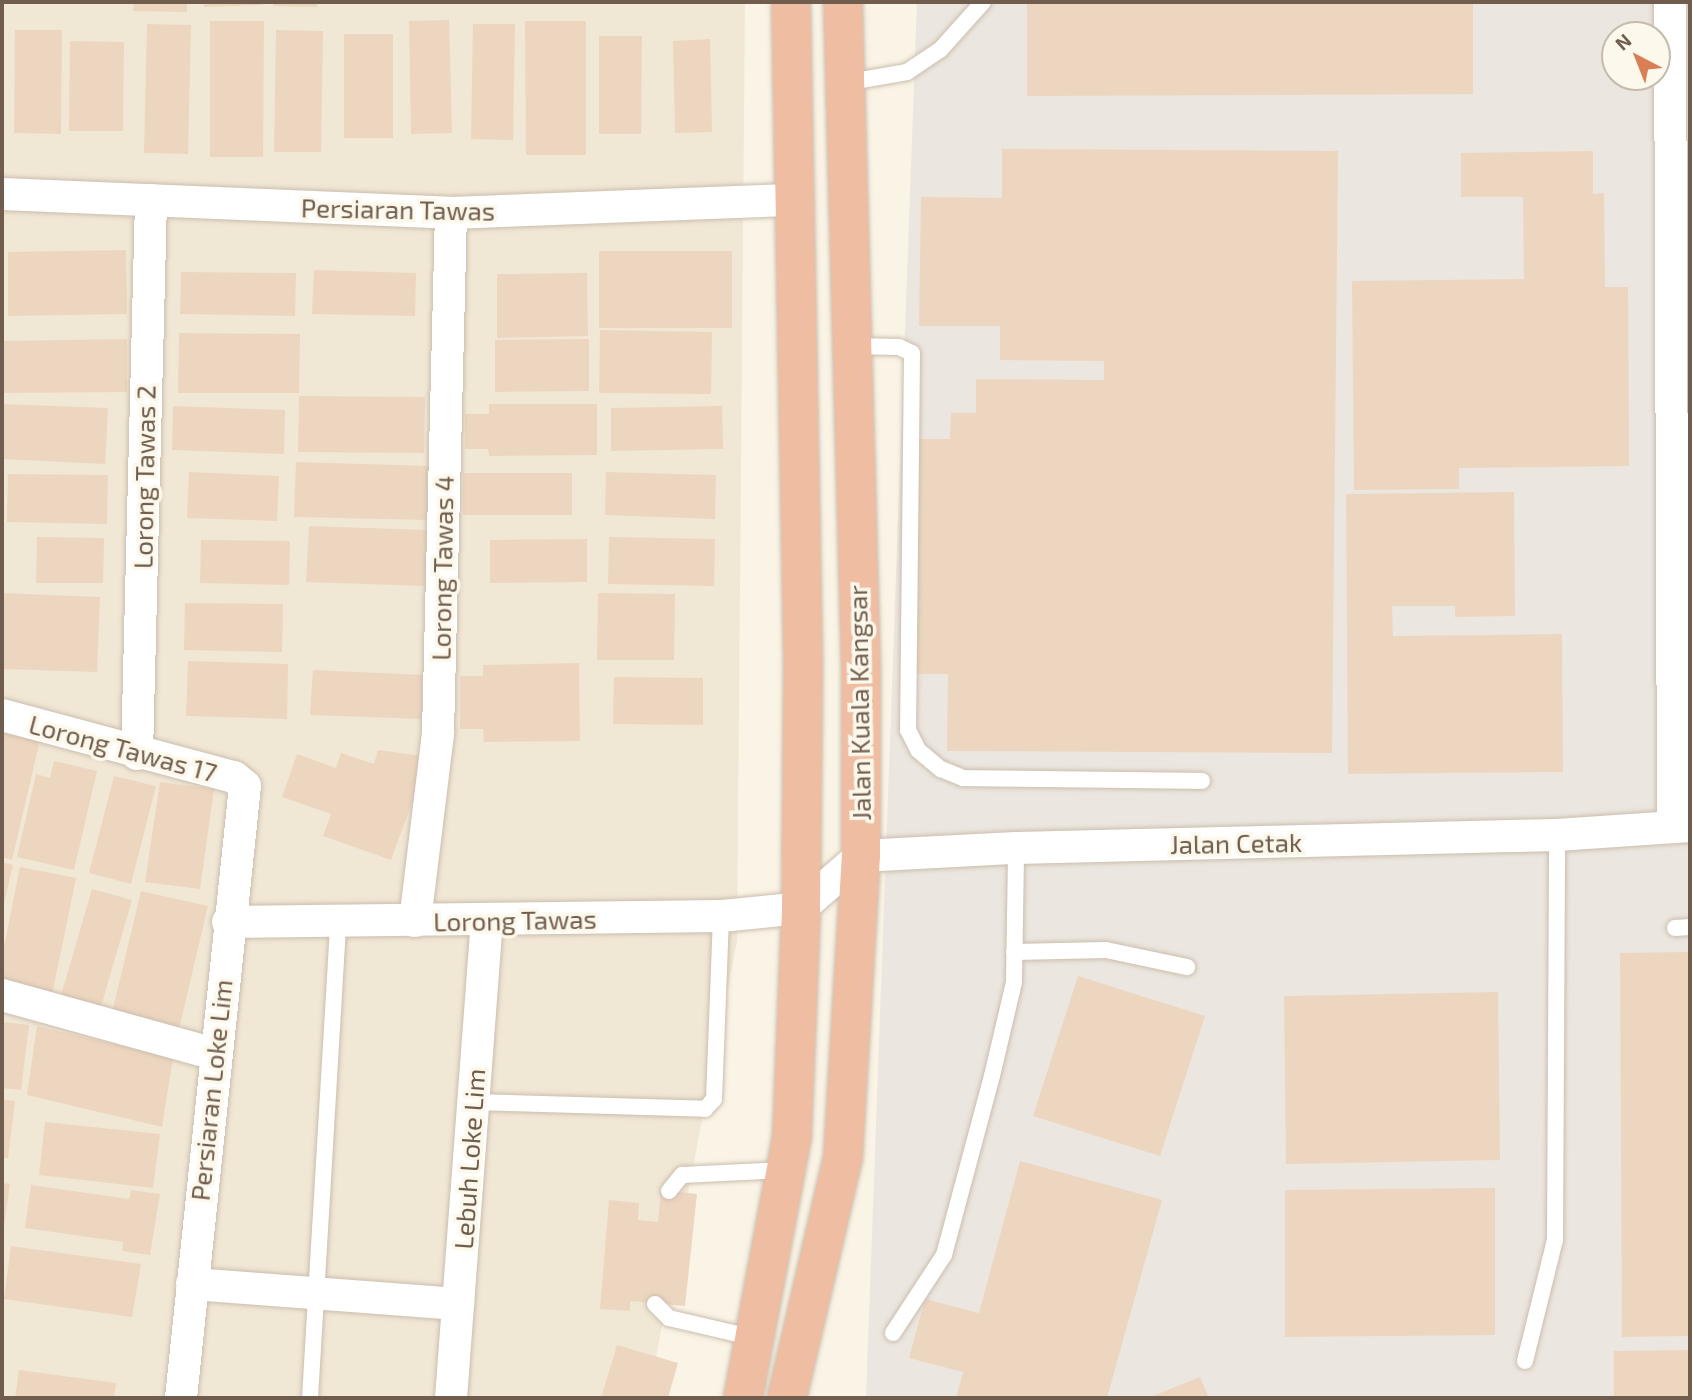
<!DOCTYPE html>
<style>
body{margin:0}
#map{position:relative;width:1692px;height:1400px;overflow:hidden;background:#faf4e6;font-family:"Exo 2",sans-serif}
div>[style]{position:absolute}
[style*='--x']{left:calc(var(--x)*1px);top:calc(var(--y)*1px);width:calc(var(--w)*1px);rotate:calc(var(--a)*1deg)}
.residential>*{inset:0;background:#f1e7d5}
.industrial>*{inset:0;background:#ebe6df}
.building>*{inset:0;background:#edd6c0}
.roads{filter:drop-shadow(0 0 2px #cbbdad) drop-shadow(0 0 2px #cbbdad)}
.lane>*{height:16px;margin:-8px;padding:0 8px;transform-origin:8px;border-radius:8px;background:#fff}
.street>*{height:32px;margin:-16px;padding:0 16px;transform-origin:16px;border-radius:16px;background:#fff}
.highway>*{height:38px;margin:-19px;padding:0 19px;transform-origin:19px;border-radius:19px;background:#efbda2}
span{translate:-50% -50%;white-space:nowrap;text-align:center;line-height:1.15;-webkit-text-stroke:7px #fdf8ec;paint-order:stroke}
.street-label{font-size:26px;color:#715d4d}
.frame{position:absolute;inset:0;border:4px solid #715d4d;pointer-events:none}
.north{position:absolute;left:1601px;top:21px;width:70px;height:70px;box-sizing:border-box;background:#fdf8ec;border:2px solid #c5baac;border-radius:50%;rotate:318deg;font-size:19px;font-weight:700;line-height:28px;text-align:center;color:#715d4d}
.north::after{content:'';display:block;margin:auto;width:24px;height:32px;background:#da7f55;clip-path:polygon(50% 0,100% 100%,50% 72%,0 100%)}
</style>
<div id="map">
<div class="residential">
<div style="clip-path:polygon(2px 2px,745px 2px,737px 941px,648px 1398px,2px 1398px)"></div>
</div>
<div class="industrial">
<div style="clip-path:polygon(evenodd,917px 2px,1690px 2px,1690px 1398px,866px 1398px,917px 2px,1615px 35px,1657px 35px,1657px 77px,1615px 77px,1615px 35px)"></div>
</div>
<div class="building">
<div style="clip-path:polygon(134px 2px,187px 2px,187px 12px,133px 11px)"></div>
<div style="clip-path:polygon(204px 2px,263px 2px,263px 5px,204px 7px)"></div>
<div style="clip-path:polygon(273px 2px,317px 2px,317px 7px,273px 6px)"></div>
<div style="clip-path:polygon(1027px 2px,1473px 2px,1473px 94px,1027px 96px)"></div>
<div style="clip-path:polygon(449px 20px,452px 133px,411px 134px,409px 21px)"></div>
<div style="clip-path:polygon(210px 21px,264px 21px,263px 157px,210px 157px)"></div>
<div style="clip-path:polygon(525px 21px,586px 21px,586px 155px,526px 155px)"></div>
<div style="clip-path:polygon(147px 24px,191px 25px,188px 154px,144px 153px)"></div>
<div style="clip-path:polygon(473px 24px,515px 24px,513px 140px,471px 139px)"></div>
<div style="clip-path:polygon(15px 30px,62px 30px,61px 134px,14px 133px)"></div>
<div style="clip-path:polygon(276px 30px,323px 31px,321px 152px,274px 152px)"></div>
<div style="clip-path:polygon(344px 34px,393px 34px,393px 138px,344px 138px)"></div>
<div style="clip-path:polygon(599px 36px,642px 36px,641px 134px,599px 134px)"></div>
<div style="clip-path:polygon(710px 39px,712px 132px,675px 133px,673px 41px)"></div>
<div style="clip-path:polygon(70px 41px,124px 42px,123px 131px,69px 131px)"></div>
<div style="clip-path:polygon(1002px 149px,1338px 151px,1332px 753px,947px 751px,948px 674px,914px 674px,917px 439px,950px 439px,951px 413px,976px 413px,976px 379px,1104px 380px,1104px 361px,1000px 360px,1000px 326px,919px 326px,921px 197px,1002px 198px)"></div>
<div style="clip-path:polygon(1593px 151px,1593px 194px,1604px 193px,1605px 287px,1628px 287px,1629px 466px,1459px 468px,1459px 489px,1354px 490px,1352px 281px,1524px 279px,1523px 197px,1461px 197px,1461px 153px)"></div>
<div style="clip-path:polygon(126px 250px,127px 314px,8px 316px,8px 252px)"></div>
<div style="clip-path:polygon(599px 251px,732px 251px,732px 328px,599px 328px)"></div>
<div style="clip-path:polygon(314px 270px,416px 273px,415px 316px,312px 314px)"></div>
<div style="clip-path:polygon(181px 272px,296px 273px,295px 316px,180px 314px)"></div>
<div style="clip-path:polygon(587px 273px,588px 336px,497px 338px,497px 274px)"></div>
<div style="clip-path:polygon(600px 330px,712px 332px,711px 394px,599px 393px)"></div>
<div style="clip-path:polygon(179px 333px,300px 334px,299px 393px,178px 393px)"></div>
<div style="clip-path:polygon(127px 339px,127px 392px,2px 393px,2px 341px)"></div>
<div style="clip-path:polygon(589px 339px,589px 391px,495px 392px,495px 340px)"></div>
<div style="clip-path:polygon(299px 396px,425px 397px,424px 453px,298px 452px)"></div>
<div style="clip-path:polygon(2px 404px,108px 408px,105px 464px,2px 459px)"></div>
<div style="clip-path:polygon(489px 404px,597px 404px,597px 455px,489px 456px,488px 449px,465px 449px,465px 414px,489px 414px)"></div>
<div style="clip-path:polygon(173px 406px,285px 410px,284px 454px,172px 450px)"></div>
<div style="clip-path:polygon(722px 406px,723px 449px,611px 451px,611px 408px)"></div>
<div style="clip-path:polygon(296px 462px,430px 466px,428px 520px,294px 517px)"></div>
<div style="clip-path:polygon(189px 472px,279px 476px,277px 521px,187px 518px)"></div>
<div style="clip-path:polygon(606px 472px,716px 475px,715px 519px,605px 515px)"></div>
<div style="clip-path:polygon(463px 473px,572px 473px,572px 515px,463px 515px)"></div>
<div style="clip-path:polygon(8px 474px,108px 475px,107px 524px,7px 522px)"></div>
<div style="clip-path:polygon(1514px 492px,1515px 616px,1455px 617px,1455px 606px,1392px 606px,1393px 636px,1562px 634px,1563px 772px,1348px 774px,1346px 494px)"></div>
<div style="clip-path:polygon(309px 526px,427px 530px,425px 586px,306px 582px)"></div>
<div style="clip-path:polygon(37px 537px,104px 538px,103px 583px,36px 583px)"></div>
<div style="clip-path:polygon(609px 537px,715px 539px,714px 586px,608px 584px)"></div>
<div style="clip-path:polygon(587px 539px,587px 582px,490px 583px,490px 540px)"></div>
<div style="clip-path:polygon(201px 540px,290px 541px,289px 585px,200px 583px)"></div>
<div style="clip-path:polygon(2px 593px,100px 597px,97px 672px,2px 669px)"></div>
<div style="clip-path:polygon(598px 593px,675px 594px,674px 660px,597px 660px)"></div>
<div style="clip-path:polygon(185px 603px,283px 604px,282px 652px,184px 650px)"></div>
<div style="clip-path:polygon(188px 661px,288px 664px,287px 719px,186px 716px)"></div>
<div style="clip-path:polygon(579px 663px,580px 741px,484px 742px,483px 729px,460px 729px,460px 676px,483px 676px,483px 665px)"></div>
<div style="clip-path:polygon(313px 670px,424px 675px,422px 719px,310px 715px)"></div>
<div style="clip-path:polygon(614px 677px,703px 678px,703px 725px,613px 724px)"></div>
<div style="clip-path:polygon(2px 732px,40px 740px,12px 860px,2px 857px)"></div>
<div style="clip-path:polygon(378px 750px,423px 756px,420px 781px,391px 860px,323px 836px,331px 814px,282px 797px,297px 754px,336px 768px,341px 753px,374px 764px)"></div>
<div style="clip-path:polygon(54px 761px,97px 771px,74px 870px,17px 857px,36px 774px,50px 778px)"></div>
<div style="clip-path:polygon(114px 776px,156px 786px,131px 884px,89px 873px)"></div>
<div style="clip-path:polygon(160px 782px,214px 789px,200px 889px,145px 882px)"></div>
<div style="clip-path:polygon(2px 862px,13px 865px,3px 907px,2px 907px)"></div>
<div style="clip-path:polygon(20px 867px,76px 878px,52px 995px,2px 985px,2px 957px)"></div>
<div style="clip-path:polygon(92px 889px,132px 900px,100px 1010px,60px 999px)"></div>
<div style="clip-path:polygon(141px 891px,208px 906px,179px 1029px,112px 1013px)"></div>
<div style="clip-path:polygon(1690px 952px,1690px 1336px,1622px 1337px,1620px 953px)"></div>
<div style="clip-path:polygon(1078px 976px,1205px 1016px,1160px 1156px,1033px 1116px)"></div>
<div style="clip-path:polygon(1498px 992px,1500px 1160px,1286px 1164px,1284px 996px)"></div>
<div style="clip-path:polygon(2px 1022px,29px 1025px,21px 1090px,2px 1088px)"></div>
<div style="clip-path:polygon(37px 1026px,173px 1058px,162px 1127px,27px 1095px)"></div>
<div style="clip-path:polygon(2px 1099px,15px 1101px,8px 1158px,2px 1158px)"></div>
<div style="clip-path:polygon(45px 1122px,160px 1134px,153px 1188px,39px 1175px)"></div>
<div style="clip-path:polygon(1020px 1161px,1162px 1200px,1107px 1398px,956px 1398px,963px 1372px,909px 1358px,925px 1299px,979px 1313px)"></div>
<div style="clip-path:polygon(2px 1183px,10px 1184px,3px 1233px,2px 1233px)"></div>
<div style="clip-path:polygon(31px 1185px,129px 1199px,131px 1190px,160px 1194px,150px 1255px,122px 1251px,123px 1242px,25px 1228px)"></div>
<div style="clip-path:polygon(1495px 1188px,1495px 1335px,1285px 1337px,1285px 1190px)"></div>
<div style="clip-path:polygon(661px 1190px,697px 1194px,685px 1306px,630px 1301px,630px 1311px,600px 1309px,609px 1200px,639px 1203px,638px 1220px,658px 1222px)"></div>
<div style="clip-path:polygon(11px 1246px,141px 1264px,132px 1317px,4px 1299px)"></div>
<div style="clip-path:polygon(617px 1345px,678px 1363px,668px 1398px,601px 1398px)"></div>
<div style="clip-path:polygon(1690px 1350px,1690px 1398px,1614px 1398px,1614px 1351px)"></div>
<div style="clip-path:polygon(19px 1370px,116px 1383px,114px 1398px,15px 1398px)"></div>
<div style="clip-path:polygon(1200px 1377px,1209px 1398px,1148px 1398px)"></div>
</div>
<div class="roads">
<div class="lane">
<div style="--x:844;--y:83;--w:64;--a:-9.9"></div>
<div style="--x:907;--y:72;--w:40;--a:-34"></div>
<div style="--x:940;--y:50;--w:64;--a:-48.1"></div>
<div style="--x:852;--y:346;--w:47;--a:1.2"></div>
<div style="--x:899;--y:347;--w:14;--a:25"></div>
<div style="--x:912;--y:353;--w:377;--a:90.6"></div>
<div style="--x:908;--y:730;--w:22;--a:63"></div>
<div style="--x:918;--y:750;--w:30;--a:40"></div>
<div style="--x:941;--y:769;--w:24;--a:22"></div>
<div style="--x:963;--y:778;--w:239;--a:0.7"></div>
<div style="--x:1675;--y:928;--w:15;--a:-4"></div>
<div style="--x:1014;--y:952;--w:92;--a:-1.2"></div>
<div style="--x:1106;--y:950;--w:83;--a:11.9"></div>
<div style="--x:474;--y:1102;--w:231;--a:1.7"></div>
<div style="--x:705;--y:1109;--w:13;--a:-48"></div>
<div style="--x:714;--y:1099;--w:183;--a:-87.8"></div>
<div style="--x:669;--y:1191;--w:21;--a:-51"></div>
<div style="--x:682;--y:1175;--w:103;--a:-2.8"></div>
<div style="--x:655;--y:1304;--w:20;--a:45"></div>
<div style="--x:669;--y:1318;--w:88;--a:13.1"></div>
<div style="--x:893;--y:1333;--w:93;--a:-56.8"></div>
<div style="--x:944;--y:1255;--w:185;--a:-75"></div>
<div style="--x:992;--y:1076;--w:97;--a:-76.8"></div>
<div style="--x:1014;--y:982;--w:134;--a:-89.1"></div>
<div style="--x:1525;--y:1361;--w:125;--a:-76.1"></div>
<div style="--x:1555;--y:1240;--w:405;--a:-89.7"></div>
<div style="--x:310;--y:1398;--w:478;--a:-86.6"></div>
</div>
<div class="street">
<div style="--x:1670;--y:2;--w:824;--a:89.79"></div>
<div style="--x:2;--y:194;--w:449;--a:2.4"></div>
<div style="--x:451;--y:213;--w:344;--a:-2.2"></div>
<div style="--x:2;--y:715;--w:240;--a:15"></div>
<div style="--x:234;--y:777;--w:14;--a:39"></div>
<div style="--x:245;--y:786;--w:615;--a:95.97"></div>
<div style="--x:137;--y:754;--w:554;--a:-88.55"></div>
<div style="--x:415;--y:921;--w:189;--a:-83"></div>
<div style="--x:438;--y:733;--w:520;--a:-88.57"></div>
<div style="--x:228;--y:922;--w:493;--a:-0.7"></div>
<div style="--x:721;--y:916;--w:80;--a:-5.7"></div>
<div style="--x:801;--y:908;--w:79;--a:-40.9"></div>
<div style="--x:861;--y:856;--w:155;--a:-3"></div>
<div style="--x:1016;--y:848;--w:541;--a:-1.38"></div>
<div style="--x:1557;--y:835;--w:133;--a:-3.9"></div>
<div style="--x:2;--y:995;--w:221;--a:15.5"></div>
<div style="--x:192;--y:1284;--w:267;--a:4.3"></div>
<div style="--x:451;--y:1398;--w:479;--a:-85.7"></div>
</div>
<div class="highway">
<div style="--x:743;--y:1398;--w:268;--a:-79.4"></div>
<div style="--x:792;--y:1135;--w:227;--a:-87.7"></div>
<div style="--x:801;--y:908;--w:250;--a:-89.5"></div>
<div style="--x:803;--y:658;--w:656;--a:-91.05"></div>
<div style="--x:787;--y:1398;--w:247;--a:-76.9"></div>
<div style="--x:843;--y:1157;--w:302;--a:-86.6"></div>
<div style="--x:861;--y:856;--w:185;--a:-90"></div>
<div style="--x:861;--y:671;--w:669;--a:-91.54"></div>
</div>
</div>
<div class="street-label">
<span style="left:398px;top:209px;rotate:1deg">Persiaran Tawas</span>
<span style="left:144px;top:477px;rotate:-89deg">Lorong Tawas 2</span>
<span style="left:442px;top:568px;rotate:-89deg">Lorong Tawas 4</span>
<span style="left:859px;top:703px;rotate:-91deg">Jalan Kuala Kangsar</span>
<span style="left:123px;top:748px;rotate:15deg">Lorong Tawas 17</span>
<span style="left:1236px;top:843px;rotate:-1deg">Jalan Cetak</span>
<span style="left:515px;top:920px;rotate:-1deg">Lorong Tawas</span>
<span style="left:211px;top:1090px;rotate:-84deg">Persiaran Loke Lim</span>
<span style="left:469px;top:1159px;rotate:-86deg">Lebuh Loke Lim</span>
</div>
<div class="frame"></div>
<div class="north">N</div>
</div>
